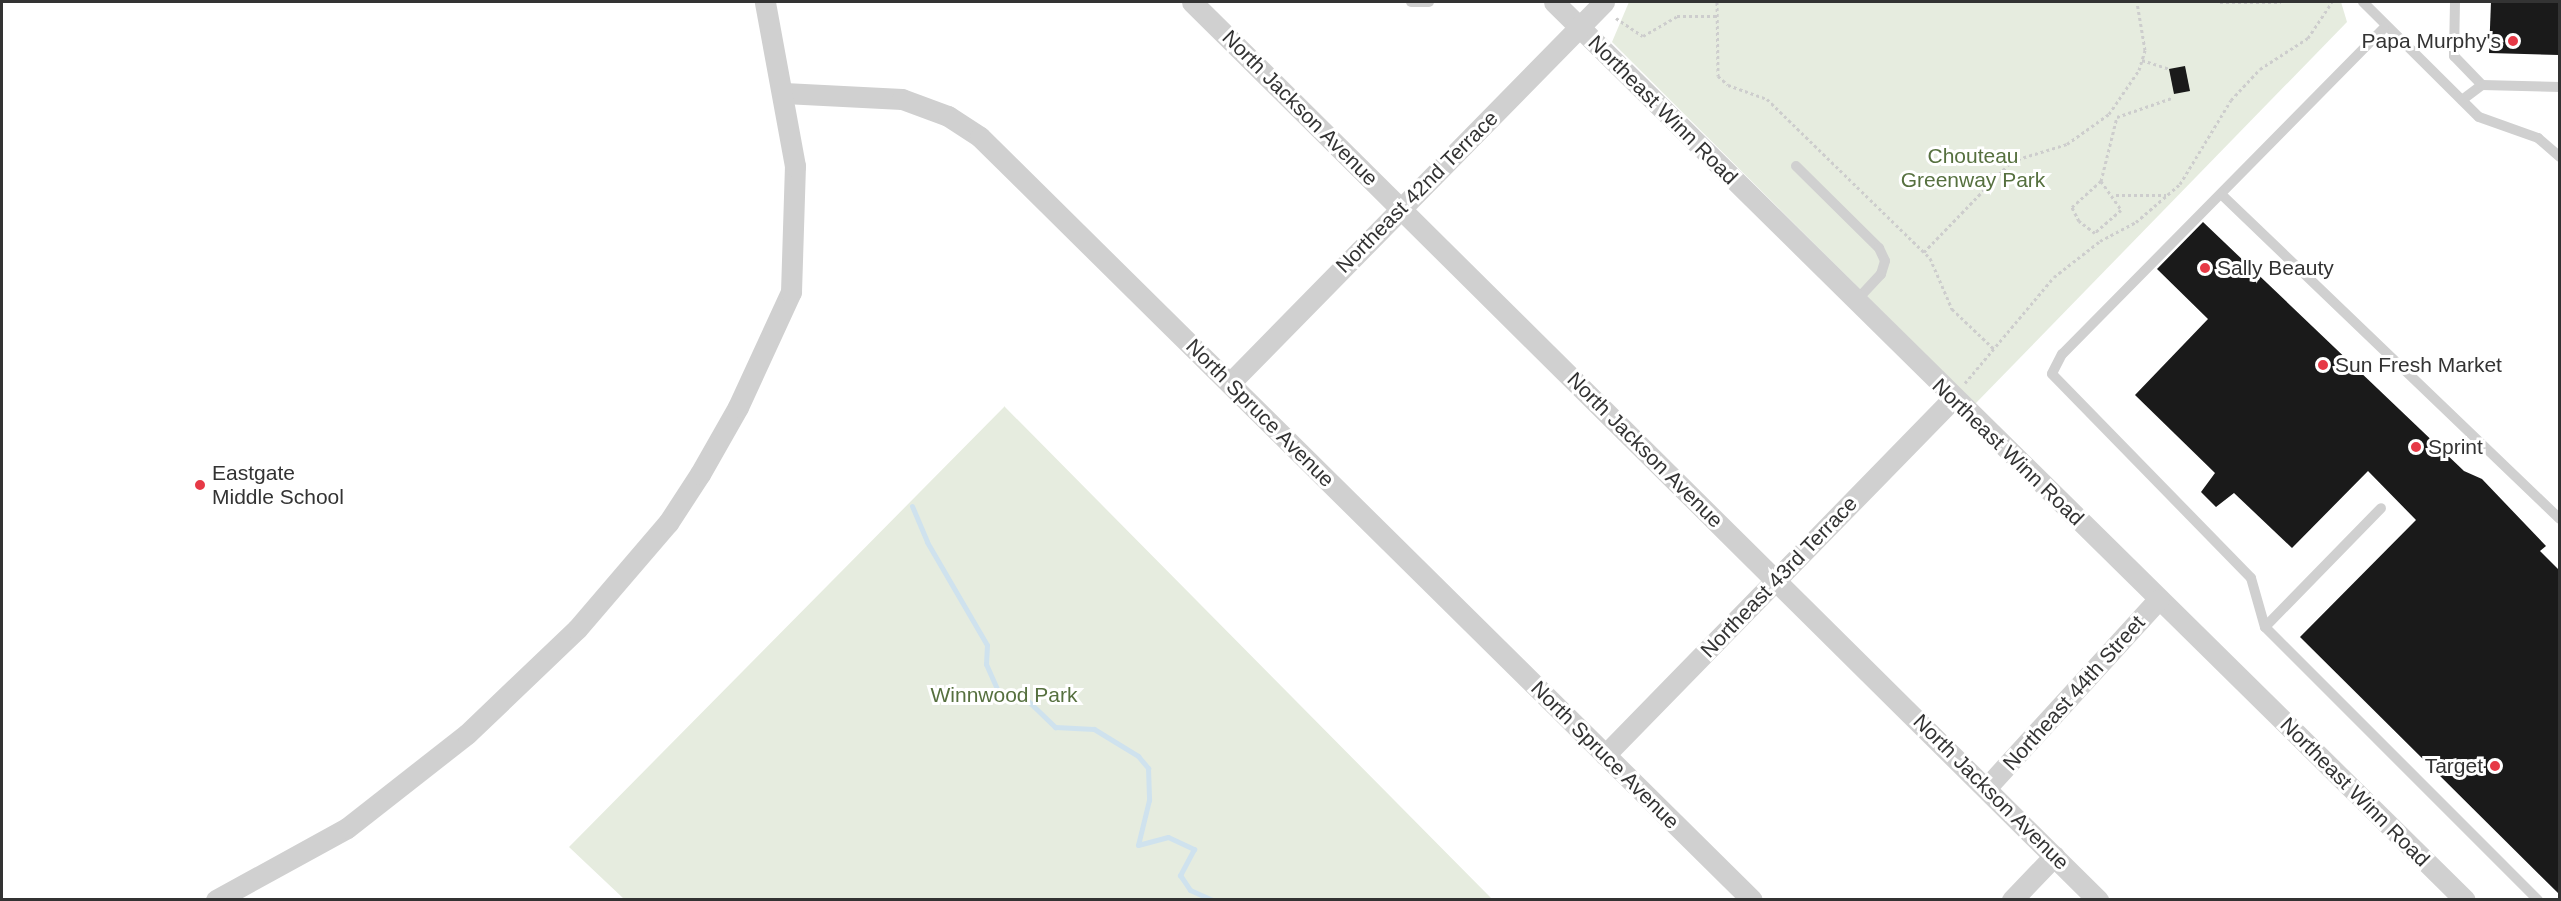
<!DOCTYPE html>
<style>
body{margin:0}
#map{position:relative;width:2561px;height:901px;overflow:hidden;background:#fff;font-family:Arial,sans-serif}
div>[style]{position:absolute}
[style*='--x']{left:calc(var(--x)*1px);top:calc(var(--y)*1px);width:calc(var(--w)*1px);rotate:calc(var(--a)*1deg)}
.green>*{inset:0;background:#e6ecdf}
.stream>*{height:5px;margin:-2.5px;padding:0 2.5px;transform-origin:2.5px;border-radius:2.5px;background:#cfe2ee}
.building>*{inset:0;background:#1a1a1a}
.path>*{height:3px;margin-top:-1.5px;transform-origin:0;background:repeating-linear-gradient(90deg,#cdcdcd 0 3px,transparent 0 6px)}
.lane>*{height:10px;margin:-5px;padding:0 5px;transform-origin:5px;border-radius:5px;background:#d0d0d0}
.street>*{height:21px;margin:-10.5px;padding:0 10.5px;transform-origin:10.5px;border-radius:10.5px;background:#d0d0d0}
.dots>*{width:16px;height:16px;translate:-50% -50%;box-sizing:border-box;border:3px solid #fff;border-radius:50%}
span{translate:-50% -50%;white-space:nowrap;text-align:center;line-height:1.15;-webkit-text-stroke:6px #fff;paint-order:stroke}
.poi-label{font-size:21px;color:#333}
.right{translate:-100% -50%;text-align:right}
.left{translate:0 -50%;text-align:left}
.street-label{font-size:21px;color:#333}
.park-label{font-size:21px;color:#56703f}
.frame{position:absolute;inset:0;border:3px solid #333;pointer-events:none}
</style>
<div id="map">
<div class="green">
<div style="clip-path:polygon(1629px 2px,2341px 2px,2347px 22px,1975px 404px,1612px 42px)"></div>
<div style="clip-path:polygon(1005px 406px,1005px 407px,1492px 899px,624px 899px,569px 847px)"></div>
</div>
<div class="stream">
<div style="--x:912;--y:506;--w:39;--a:67"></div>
<div style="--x:927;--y:542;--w:119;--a:59.8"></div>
<div style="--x:987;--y:645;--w:19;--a:93"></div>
<div style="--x:986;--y:664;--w:30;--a:66"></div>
<div style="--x:998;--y:691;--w:25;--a:11"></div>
<div style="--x:1023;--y:696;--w:45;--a:44.1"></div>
<div style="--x:1055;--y:727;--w:39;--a:3"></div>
<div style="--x:1094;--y:729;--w:52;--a:31.5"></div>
<div style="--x:1138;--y:756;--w:16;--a:50"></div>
<div style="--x:1148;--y:768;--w:32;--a:88"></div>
<div style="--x:1149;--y:800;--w:46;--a:103.7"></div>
<div style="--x:1138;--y:845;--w:31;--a:-15"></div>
<div style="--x:1168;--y:837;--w:29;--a:25"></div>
<div style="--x:1194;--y:849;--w:30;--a:118"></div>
<div style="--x:1180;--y:875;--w:18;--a:56"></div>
<div style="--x:1190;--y:890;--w:24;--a:24"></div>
</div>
<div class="building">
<div style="clip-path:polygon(2491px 2px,2559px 2px,2559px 55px,2489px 53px)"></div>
<div style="clip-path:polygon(2185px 66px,2190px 91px,2174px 94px,2169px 69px)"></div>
<div style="clip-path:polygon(2203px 222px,2464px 471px,2482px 479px,2546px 546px,2540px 551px,2559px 570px,2559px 894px,2300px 637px,2416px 520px,2368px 471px,2292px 548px,2234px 493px,2216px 507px,2201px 492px,2215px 473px,2135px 395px,2208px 319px,2157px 269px)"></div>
</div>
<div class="path">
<div style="--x:1717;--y:2;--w:74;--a:89.2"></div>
<div style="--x:1718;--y:76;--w:13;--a:42"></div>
<div style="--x:1728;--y:85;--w:41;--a:19.7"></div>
<div style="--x:1767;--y:99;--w:228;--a:44.3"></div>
<div style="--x:1930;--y:258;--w:56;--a:66.7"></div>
<div style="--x:1952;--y:309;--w:59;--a:43.6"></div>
<div style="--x:2220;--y:2;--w:61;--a:0"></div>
<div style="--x:1616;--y:18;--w:32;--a:34"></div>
<div style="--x:1643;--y:36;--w:39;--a:-30"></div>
<div style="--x:1677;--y:16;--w:41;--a:0"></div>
<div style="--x:2142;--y:60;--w:28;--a:18"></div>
<div style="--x:2101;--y:181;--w:35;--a:55"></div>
<div style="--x:2121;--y:210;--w:35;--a:139"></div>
<div style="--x:2095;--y:233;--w:20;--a:-143"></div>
<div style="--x:2079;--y:221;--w:16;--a:-117"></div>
<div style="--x:2072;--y:207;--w:39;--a:-42"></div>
<div style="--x:2101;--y:181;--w:66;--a:-76"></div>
<div style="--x:2117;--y:117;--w:58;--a:-19.1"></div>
<div style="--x:2116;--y:195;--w:50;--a:0"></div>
<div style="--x:1924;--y:252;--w:127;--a:-46"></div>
<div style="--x:2012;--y:161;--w:58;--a:-17.2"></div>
<div style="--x:2067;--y:144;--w:52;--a:-35.5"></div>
<div style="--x:2109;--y:114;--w:53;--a:-55.7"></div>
<div style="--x:2139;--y:70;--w:21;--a:-73"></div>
<div style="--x:2145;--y:50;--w:49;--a:-99.5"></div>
<div style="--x:1965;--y:383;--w:138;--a:-50"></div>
<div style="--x:2054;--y:277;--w:58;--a:-38"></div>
<div style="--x:2100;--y:241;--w:41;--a:-27.8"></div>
<div style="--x:2136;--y:222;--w:58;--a:-40.8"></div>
<div style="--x:2180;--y:184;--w:98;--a:-58.7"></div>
<div style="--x:2231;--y:100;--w:42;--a:-46.9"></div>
<div style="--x:2260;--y:69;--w:57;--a:-32.9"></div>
<div style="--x:2308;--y:38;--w:43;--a:-56.3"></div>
</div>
<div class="lane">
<div style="--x:1411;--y:2;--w:18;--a:0"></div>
<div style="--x:2363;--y:2;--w:163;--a:44.8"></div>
<div style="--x:2479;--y:117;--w:63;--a:19.6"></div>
<div style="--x:2538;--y:138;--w:29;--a:41"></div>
<div style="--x:2455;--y:2;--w:54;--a:91.1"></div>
<div style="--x:2454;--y:56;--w:40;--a:46"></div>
<div style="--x:2384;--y:28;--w:458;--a:134.6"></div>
<div style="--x:2062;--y:354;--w:22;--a:117"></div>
<div style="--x:2052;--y:374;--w:285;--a:45.7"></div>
<div style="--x:2251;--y:578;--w:51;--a:74.1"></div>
<div style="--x:2265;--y:627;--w:386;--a:45"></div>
<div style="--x:2462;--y:100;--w:25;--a:-37"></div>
<div style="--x:2482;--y:85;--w:78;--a:1.5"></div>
<div style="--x:1796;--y:166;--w:117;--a:44.7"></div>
<div style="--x:1879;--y:248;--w:14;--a:65"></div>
<div style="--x:1885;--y:261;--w:14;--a:107"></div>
<div style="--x:1881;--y:274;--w:38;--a:133"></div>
<div style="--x:2222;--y:195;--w:468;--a:43.8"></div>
<div style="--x:2265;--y:627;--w:166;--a:-45.7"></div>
</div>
<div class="street">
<div style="--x:1192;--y:2;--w:1276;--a:44.75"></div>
<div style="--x:1554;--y:2;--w:1279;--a:44.59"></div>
<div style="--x:784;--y:93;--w:118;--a:2.9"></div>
<div style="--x:902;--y:99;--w:49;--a:20.3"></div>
<div style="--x:948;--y:116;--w:38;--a:33"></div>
<div style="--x:980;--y:137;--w:1085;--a:44.66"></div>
<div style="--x:1230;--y:383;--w:534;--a:-45.53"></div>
<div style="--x:1605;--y:755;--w:499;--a:-45.7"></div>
<div style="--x:1988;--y:786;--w:253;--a:-47.6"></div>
<div style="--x:216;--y:900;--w:149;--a:-28.8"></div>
<div style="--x:347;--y:828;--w:152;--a:-38.1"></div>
<div style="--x:467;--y:734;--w:152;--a:-43.7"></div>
<div style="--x:577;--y:629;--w:140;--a:-49.4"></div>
<div style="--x:668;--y:523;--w:59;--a:-56.9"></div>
<div style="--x:700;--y:474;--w:77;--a:-60.4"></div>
<div style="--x:738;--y:407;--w:127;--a:-65.3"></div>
<div style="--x:791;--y:292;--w:126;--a:-88.2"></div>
<div style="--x:795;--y:166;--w:167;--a:-100.4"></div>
<div style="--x:2012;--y:900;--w:61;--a:-46.3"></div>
</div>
<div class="dots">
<div style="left:2513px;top:41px;background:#e63946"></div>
<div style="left:2205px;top:268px;background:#e63946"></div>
<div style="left:2323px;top:365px;background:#e63946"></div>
<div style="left:2416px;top:447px;background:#e63946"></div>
<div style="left:200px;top:485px;background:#e63946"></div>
<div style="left:2495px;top:766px;background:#e63946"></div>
</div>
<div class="poi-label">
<span class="right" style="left:2501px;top:41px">Papa Murphy's</span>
<span class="left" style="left:2217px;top:268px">Sally Beauty</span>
<span class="left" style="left:2335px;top:365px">Sun Fresh Market</span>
<span class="left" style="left:2428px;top:447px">Sprint</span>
<span class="left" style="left:212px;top:485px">Eastgate<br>Middle School</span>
<span class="right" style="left:2483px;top:766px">Target</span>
</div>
<div class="street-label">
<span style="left:1300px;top:108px;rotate:45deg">North Jackson Avenue</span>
<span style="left:1663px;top:110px;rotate:45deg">Northeast Winn Road</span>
<span style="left:1417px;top:192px;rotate:-45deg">Northeast 42nd Terrace</span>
<span style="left:1260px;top:413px;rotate:45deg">North Spruce Avenue</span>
<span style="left:1645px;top:450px;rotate:45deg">North Jackson Avenue</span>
<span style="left:2008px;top:452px;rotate:44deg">Northeast Winn Road</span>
<span style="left:1779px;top:577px;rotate:-46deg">Northeast 43rd Terrace</span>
<span style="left:2074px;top:693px;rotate:-48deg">Northeast 44th Street</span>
<span style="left:1605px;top:755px;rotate:45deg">North Spruce Avenue</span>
<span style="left:1991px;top:792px;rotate:45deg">North Jackson Avenue</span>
<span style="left:2355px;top:792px;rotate:45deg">Northeast Winn Road</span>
</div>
<div class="park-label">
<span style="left:1973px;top:168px">Chouteau<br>Greenway Park</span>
<span style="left:1004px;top:695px">Winnwood Park</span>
</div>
<div class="frame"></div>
</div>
